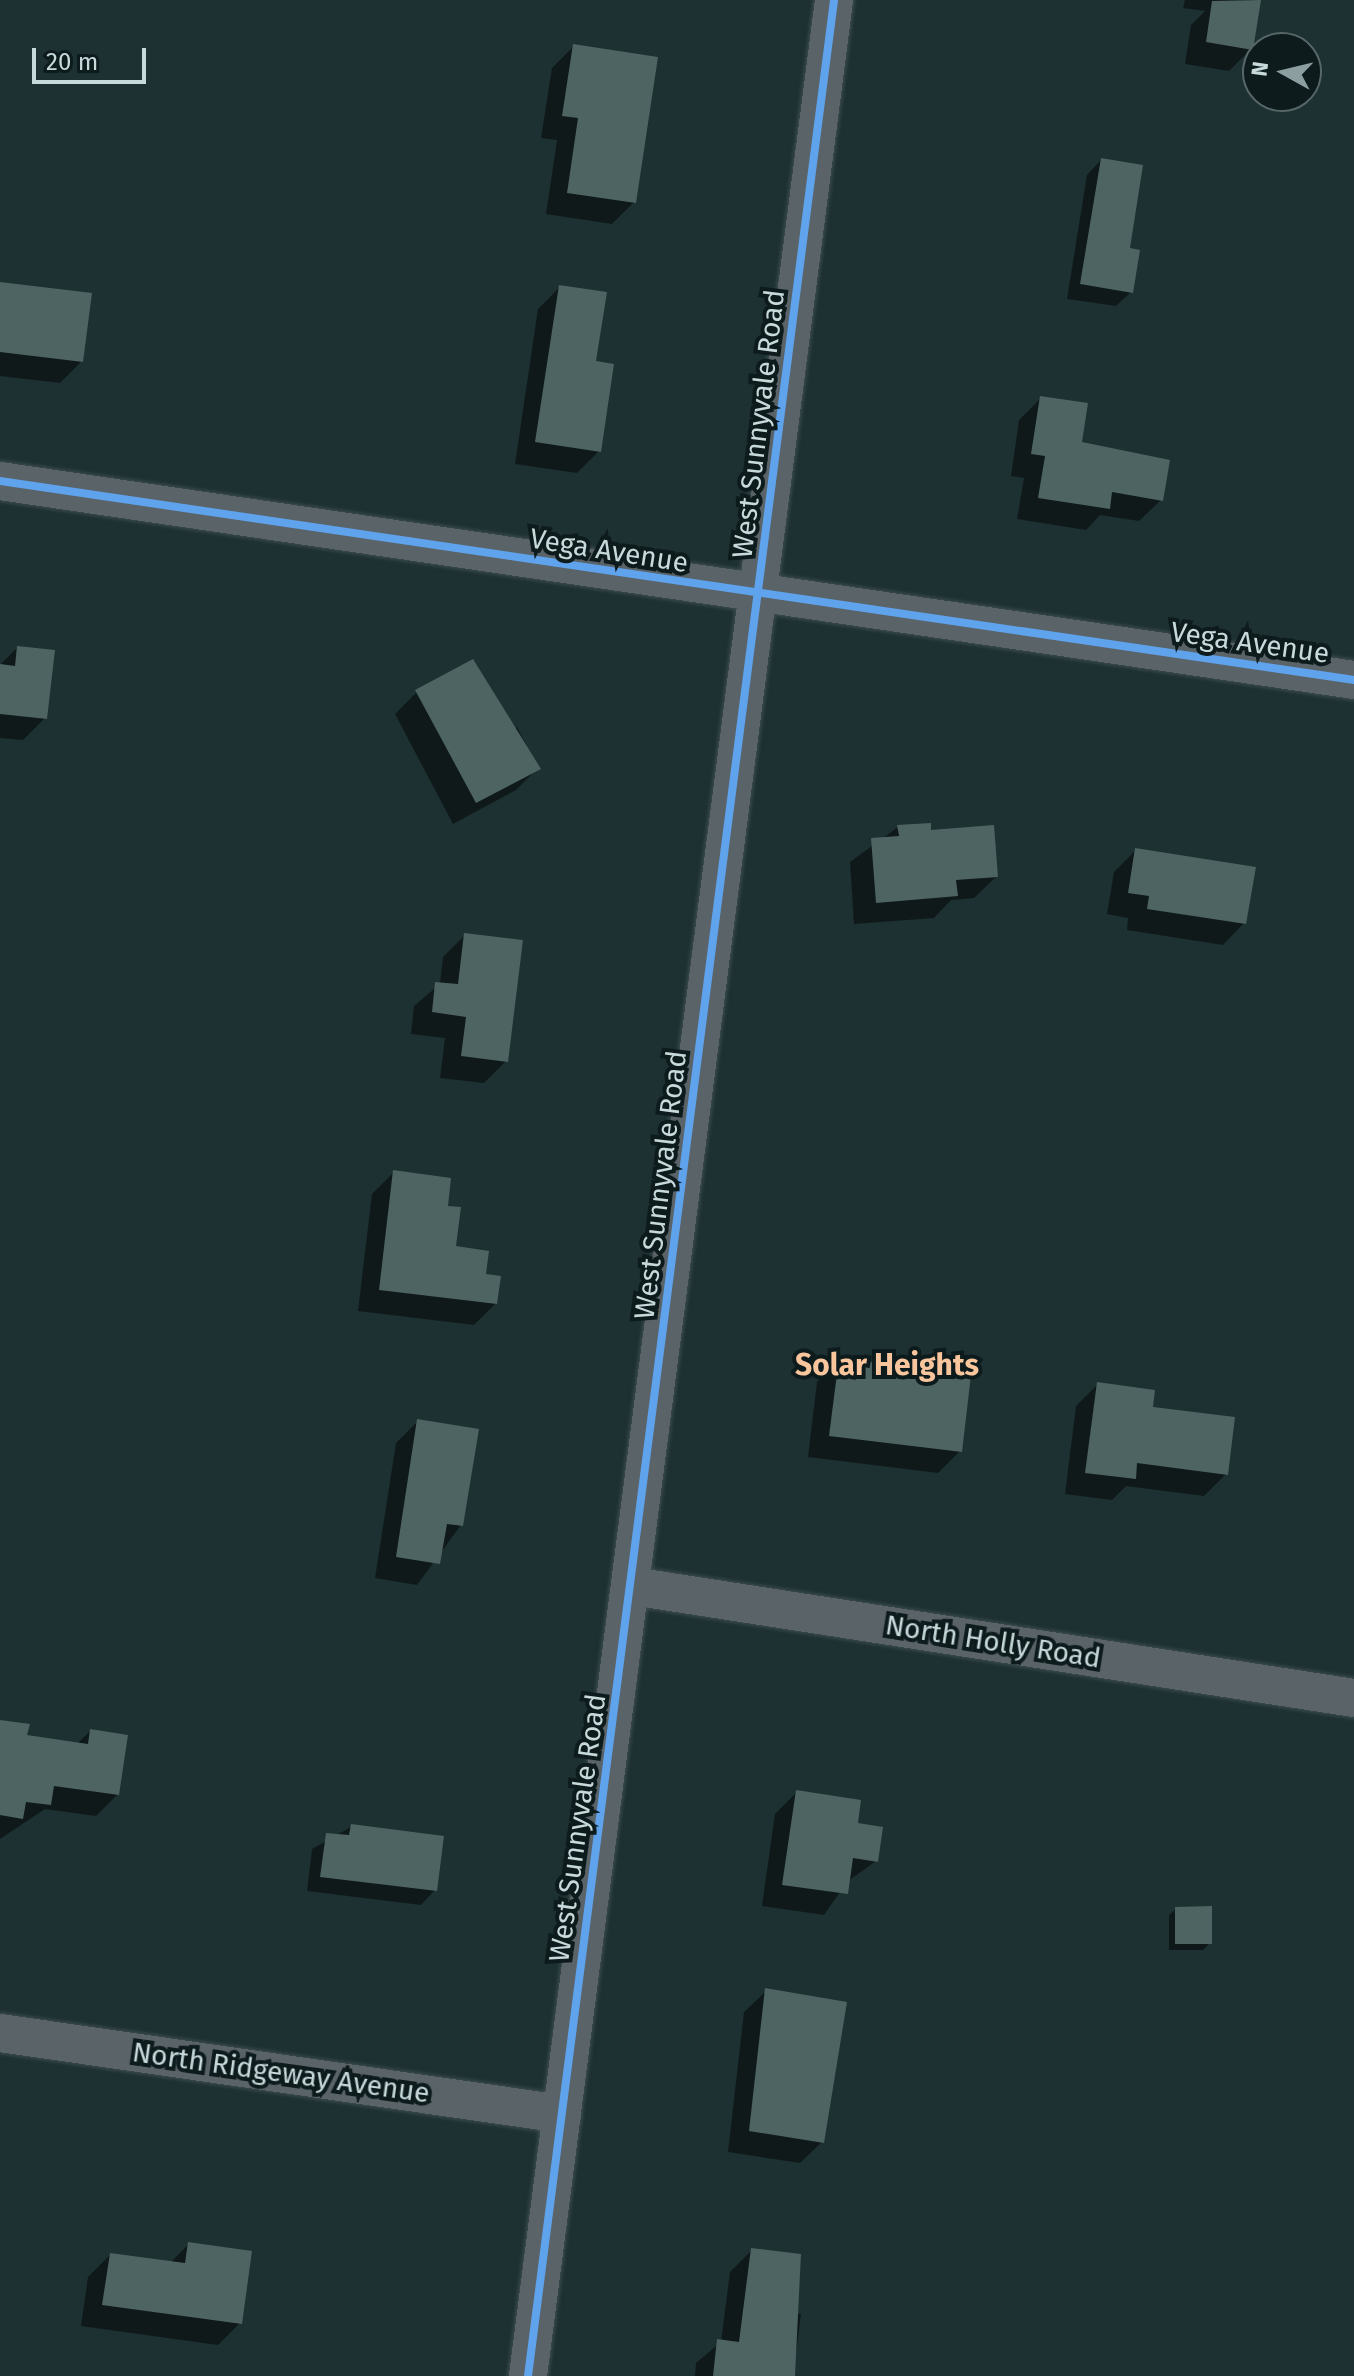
<!DOCTYPE html>
<style>
body{margin:0}
#map{position:relative;width:1354px;height:2376px;overflow:hidden;background:#1d3032;font-family:"Fira Sans",sans-serif}
div>[style]{position:absolute}
[style*='--x']{left:calc(var(--x)*1px);top:calc(var(--y)*1px);width:calc(var(--w)*1px);rotate:calc(var(--a)*1deg)}
.shadow>*{inset:0;background:#0007}
.building>*{inset:0;background:#4d6462}
.roads{filter:drop-shadow(0 0 2px #3d4d4f) drop-shadow(0 0 2px #3d4d4f)}
.street>*{height:38px;margin:-19px;padding:0 19px;transform-origin:19px;border-radius:19px;background:#596368}
.cycleway>*{height:8px;margin:-4px;padding:0 4px;transform-origin:4px;border-radius:4px;background:#60a3ed}
span{translate:-50% -50%;white-space:nowrap;text-align:center;line-height:1.15;-webkit-text-stroke:8px #0d1b1d;paint-order:stroke}
.street-label{font-size:28px;color:#c7d9db}
.neighbourhood-label{font-size:30px;color:#f9c59d;font-weight:700}
.north{position:absolute;left:1242px;top:32px;width:80px;height:80px;box-sizing:border-box;background:#0d1b1d;border:2px solid #576769;border-radius:50%;rotate:278deg;font-size:22px;font-weight:700;line-height:32px;text-align:center;color:#c7d9db}
.north::after{content:'';display:block;margin:auto;width:28px;height:36px;background:#8c9ea0;clip-path:polygon(50% 0,100% 100%,50% 72%,0 100%)}
.scale{position:absolute;left:32px;top:48px;width:114px;height:36px;box-sizing:border-box;border:4px solid #c7d9db;border-top:0;padding-left:10px;font-size:24px;line-height:28px;white-space:nowrap;color:#c7d9db;-webkit-text-stroke:6px #0d1b1d;paint-order:stroke}
</style>
<div id="map">
<div class="shadow">
<div style="clip-path:polygon(1185px 0,1259px 0,1251px 49px,1229px 71px,1185px 64px,1191px 25px,1205px 11px,1183px 8px)"></div>
<div style="clip-path:polygon(574px 46px,634px 202px,612px 224px,546px 214px,557px 140px,541px 138px,552px 68px)"></div>
<div style="clip-path:polygon(1101px 160px,1128px 250px,1131px 292px,1116px 306px,1067px 299px,1087px 175px)"></div>
<div style="clip-path:polygon(0 284px,82px 361px,60px 383px,0 376px)"></div>
<div style="clip-path:polygon(560px 287px,594px 363px,599px 451px,577px 473px,515px 464px,538px 309px)"></div>
<div style="clip-path:polygon(1041px 398px,1080px 443px,1161px 500px,1139px 521px,1100px 515px,1086px 530px,1017px 519px,1024px 478px,1011px 476px,1019px 420px)"></div>
<div style="clip-path:polygon(17px 648px,45px 718px,23px 740px,0 738px,0 665px)"></div>
<div style="clip-path:polygon(417px 692px,509px 731px,517px 727px,538px 768px,516px 790px,453px 824px,395px 714px)"></div>
<div style="clip-path:polygon(898px 827px,929px 832px,996px 877px,974px 898px,951px 900px,934px 918px,854px 924px,850px 862px)"></div>
<div style="clip-path:polygon(1136px 850px,1244px 923px,1223px 945px,1127px 930px,1128px 918px,1107px 914px,1114px 872px)"></div>
<div style="clip-path:polygon(465px 935px,506px 1061px,484px 1083px,440px 1078px,445px 1038px,411px 1034px,414px 1006px,440px 984px,443px 957px)"></div>
<div style="clip-path:polygon(394px 1172px,446px 1207px,453px 1248px,483px 1276px,496px 1303px,474px 1325px,358px 1311px,372px 1194px)"></div>
<div style="clip-path:polygon(839px 1360px,960px 1451px,938px 1473px,808px 1457px,817px 1382px)"></div>
<div style="clip-path:polygon(1098px 1384px,1151px 1408px,1226px 1474px,1204px 1496px,1126px 1486px,1112px 1500px,1065px 1494px,1076px 1406px)"></div>
<div style="clip-path:polygon(418px 1421px,461px 1525px,417px 1585px,375px 1578px,396px 1443px)"></div>
<div style="clip-path:polygon(0 1722px,25px 1737px,77px 1744px,90px 1731px,118px 1794px,96px 1816px,45px 1809px,0 1839px)"></div>
<div style="clip-path:polygon(797px 1792px,855px 1824px,876px 1861px,847px 1882px,824px 1915px,762px 1906px,775px 1814px)"></div>
<div style="clip-path:polygon(351px 1827px,435px 1890px,421px 1905px,307px 1891px,312px 1849px)"></div>
<div style="clip-path:polygon(1176px 1909px,1210px 1943px,1203px 1950px,1169px 1950px,1169px 1915px)"></div>
<div style="clip-path:polygon(766px 1991px,822px 2142px,800px 2163px,728px 2152px,744px 2012px)"></div>
<div style="clip-path:polygon(189px 2244px,240px 2323px,218px 2345px,81px 2326px,88px 2277px,110px 2255px,170px 2263px)"></div>
<div style="clip-path:polygon(752px 2250px,791px 2313px,801px 2314px,793px 2376px,695px 2376px,696px 2363px,721px 2342px,730px 2272px)"></div>
</div>
<div class="building">
<div style="clip-path:polygon(1261px 0,1253px 50px,1206px 42px,1212px 1px)"></div>
<div style="clip-path:polygon(573px 44px,658px 57px,636px 203px,567px 193px,578px 118px,562px 116px)"></div>
<div style="clip-path:polygon(1101px 158px,1143px 165px,1130px 248px,1140px 250px,1133px 293px,1080px 284px)"></div>
<div style="clip-path:polygon(0 282px,92px 293px,83px 362px,0 352px)"></div>
<div style="clip-path:polygon(559px 285px,607px 292px,596px 361px,614px 364px,601px 452px,535px 442px)"></div>
<div style="clip-path:polygon(1040px 396px,1088px 403px,1082px 442px,1170px 460px,1163px 501px,1112px 492px,1110px 509px,1038px 498px,1045px 456px,1031px 454px)"></div>
<div style="clip-path:polygon(17px 646px,55px 650px,47px 719px,0 714px,0 664px,15px 666px)"></div>
<div style="clip-path:polygon(473px 659px,541px 769px,476px 803px,415px 690px)"></div>
<div style="clip-path:polygon(931px 823px,931px 830px,994px 825px,998px 877px,956px 880px,958px 896px,876px 903px,871px 838px,899px 836px,897px 825px)"></div>
<div style="clip-path:polygon(1135px 848px,1256px 867px,1246px 924px,1147px 909px,1149px 896px,1128px 893px)"></div>
<div style="clip-path:polygon(464px 933px,523px 940px,508px 1062px,461px 1056px,466px 1017px,432px 1012px,435px 982px,458px 984px)"></div>
<div style="clip-path:polygon(393px 1170px,451px 1178px,448px 1206px,461px 1207px,456px 1246px,489px 1251px,486px 1274px,501px 1276px,497px 1304px,379px 1290px)"></div>
<div style="clip-path:polygon(839px 1358px,971px 1375px,962px 1452px,829px 1436px)"></div>
<div style="clip-path:polygon(1097px 1382px,1155px 1390px,1153px 1407px,1235px 1417px,1228px 1475px,1137px 1463px,1136px 1479px,1085px 1473px)"></div>
<div style="clip-path:polygon(417px 1419px,479px 1429px,463px 1526px,447px 1524px,440px 1564px,396px 1557px)"></div>
<div style="clip-path:polygon(0 1720px,30px 1724px,27px 1735px,88px 1744px,90px 1729px,128px 1735px,119px 1795px,54px 1786px,51px 1805px,26px 1802px,23px 1819px,0 1815px)"></div>
<div style="clip-path:polygon(796px 1790px,861px 1800px,858px 1823px,883px 1827px,878px 1862px,853px 1858px,848px 1894px,782px 1885px)"></div>
<div style="clip-path:polygon(351px 1824px,444px 1836px,437px 1891px,320px 1877px,326px 1833px,349px 1835px)"></div>
<div style="clip-path:polygon(1212px 1906px,1212px 1944px,1175px 1944px,1175px 1907px)"></div>
<div style="clip-path:polygon(765px 1988px,847px 2002px,824px 2143px,749px 2131px)"></div>
<div style="clip-path:polygon(188px 2242px,252px 2251px,242px 2324px,102px 2305px,110px 2253px,185px 2263px)"></div>
<div style="clip-path:polygon(751px 2248px,801px 2254px,795px 2376px,713px 2376px,717px 2339px,739px 2342px)"></div>
</div>
<div class="roads">
<div class="street">
<div style="--x:0;--y:481;--w:1369;--a:8.36"></div>
<div style="--x:632;--y:1586;--w:731;--a:8.82"></div>
<div style="--x:0;--y:2033;--w:568;--a:8.2"></div>
<div style="--x:528;--y:2376;--w:2396;--a:-82.66"></div>
</div>
</div>
<div class="cycleway">
<div style="--x:0;--y:481;--w:1369;--a:8.36"></div>
<div style="--x:528;--y:2376;--w:2396;--a:-82.66"></div>
</div>
<div class="street-label">
<span style="left:759px;top:424px;rotate:-83deg">West Sunnyvale Road</span>
<span style="left:609px;top:551px;rotate:9deg">Vega Avenue</span>
<span style="left:1250px;top:643px;rotate:8deg">Vega Avenue</span>
<span style="left:661px;top:1185px;rotate:-83deg">West Sunnyvale Road</span>
<span style="left:993px;top:1642px;rotate:9deg">North Holly Road</span>
<span style="left:578px;top:1828px;rotate:-82deg">West Sunnyvale Road</span>
<span style="left:281px;top:2073px;rotate:8deg">North Ridgeway Avenue</span>
</div>
<div class="neighbourhood-label">
<span style="left:887px;top:1365px">Solar Heights</span>
</div>
<div class="north">N</div>
<div class="scale">20 m</div>
</div>
